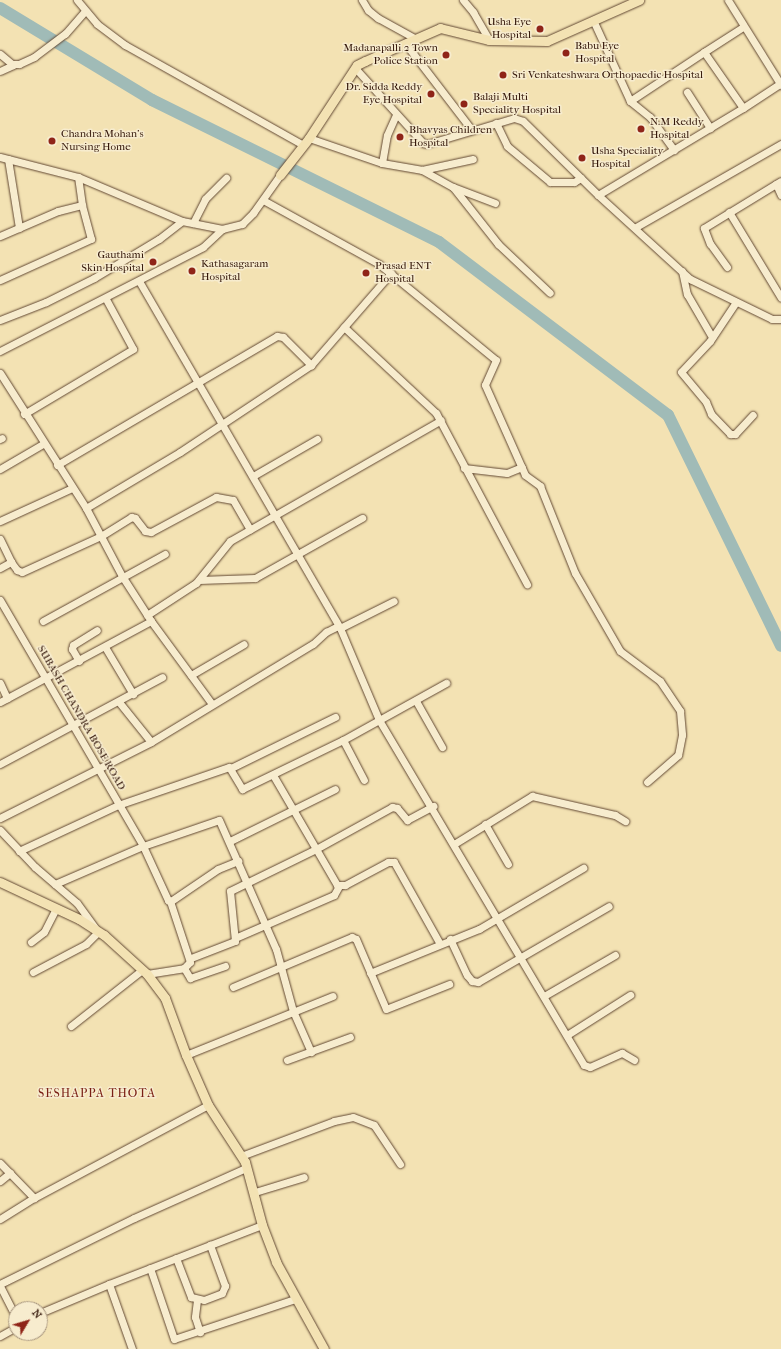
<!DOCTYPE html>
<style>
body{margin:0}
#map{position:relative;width:781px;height:1349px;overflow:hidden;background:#f3e2b3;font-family:"IM FELL French Canon",serif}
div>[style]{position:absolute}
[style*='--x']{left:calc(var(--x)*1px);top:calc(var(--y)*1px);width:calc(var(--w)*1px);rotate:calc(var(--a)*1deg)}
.river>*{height:12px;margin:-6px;padding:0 6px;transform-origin:6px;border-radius:6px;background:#a0bbb7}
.roads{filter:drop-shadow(0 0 1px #624833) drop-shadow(0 0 1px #624833)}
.minor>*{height:7px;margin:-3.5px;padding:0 3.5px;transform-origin:3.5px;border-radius:3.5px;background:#f7ecce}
.major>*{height:9px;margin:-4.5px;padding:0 4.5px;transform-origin:4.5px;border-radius:4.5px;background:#f3e2b3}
.dots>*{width:11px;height:11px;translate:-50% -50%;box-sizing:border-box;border:2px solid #f7ecce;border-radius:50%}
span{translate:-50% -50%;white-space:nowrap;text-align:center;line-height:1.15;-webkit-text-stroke:3px #f7ecce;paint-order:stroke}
.poi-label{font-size:11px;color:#321508}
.right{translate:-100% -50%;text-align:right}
.left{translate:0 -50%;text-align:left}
.street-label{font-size:11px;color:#321508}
.neighbourhood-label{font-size:12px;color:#7a1f14;letter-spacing:1px}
.north{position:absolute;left:8px;top:1301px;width:40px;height:40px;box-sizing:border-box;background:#f7ecce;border:1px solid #a8967f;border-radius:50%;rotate:52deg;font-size:11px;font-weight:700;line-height:16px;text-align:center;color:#321508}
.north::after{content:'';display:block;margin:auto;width:14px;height:18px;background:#8f2418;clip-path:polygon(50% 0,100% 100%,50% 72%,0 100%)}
</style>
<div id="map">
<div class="river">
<div style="--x:0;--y:8;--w:178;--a:31.2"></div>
<div style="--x:152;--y:100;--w:320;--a:26.3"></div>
<div style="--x:439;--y:242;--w:287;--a:37.1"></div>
<div style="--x:668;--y:415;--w:257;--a:63.9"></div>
</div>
<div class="roads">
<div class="minor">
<div style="--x:77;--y:0;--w:31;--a:50"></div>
<div style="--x:97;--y:24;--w:35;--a:37"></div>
<div style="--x:125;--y:45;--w:204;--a:29.3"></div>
<div style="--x:362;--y:0;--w:12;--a:59"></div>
<div style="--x:368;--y:10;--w:13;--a:39"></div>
<div style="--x:378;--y:18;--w:43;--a:28.9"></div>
<div style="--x:463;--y:0;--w:16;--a:50"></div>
<div style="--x:473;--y:12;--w:32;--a:60"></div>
<div style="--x:728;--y:0;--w:100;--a:58.1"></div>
<div style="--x:593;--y:20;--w:89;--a:65.4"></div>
<div style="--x:630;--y:101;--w:26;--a:39"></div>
<div style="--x:650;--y:117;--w:41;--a:54"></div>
<div style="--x:405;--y:43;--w:108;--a:52.5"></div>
<div style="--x:704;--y:52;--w:46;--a:-32.7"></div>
<div style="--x:0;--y:54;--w:17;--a:40"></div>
<div style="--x:13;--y:65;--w:14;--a:155"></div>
<div style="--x:12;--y:64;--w:7;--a:0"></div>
<div style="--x:19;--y:64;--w:17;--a:-25"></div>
<div style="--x:34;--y:57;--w:39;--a:-37"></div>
<div style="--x:65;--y:34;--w:30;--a:-49"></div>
<div style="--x:356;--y:69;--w:100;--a:47.8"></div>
<div style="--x:423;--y:143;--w:4;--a:14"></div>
<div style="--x:427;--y:144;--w:91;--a:-16.6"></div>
<div style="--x:514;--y:118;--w:9;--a:18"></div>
<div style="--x:523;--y:121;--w:105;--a:44.6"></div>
<div style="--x:598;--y:195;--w:125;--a:42.4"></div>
<div style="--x:690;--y:279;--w:91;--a:26"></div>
<div style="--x:772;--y:319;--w:9;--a:0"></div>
<div style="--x:687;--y:92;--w:43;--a:57.4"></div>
<div style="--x:630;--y:101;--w:89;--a:-33.5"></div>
<div style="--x:704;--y:52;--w:68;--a:55.1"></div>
<div style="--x:743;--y:108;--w:45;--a:-33.3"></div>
<div style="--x:496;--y:123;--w:25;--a:64"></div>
<div style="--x:507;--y:146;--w:56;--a:39.9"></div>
<div style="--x:550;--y:182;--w:24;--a:0"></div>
<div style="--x:574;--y:182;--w:8;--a:-30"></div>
<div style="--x:309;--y:138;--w:77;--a:18.9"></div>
<div style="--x:382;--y:163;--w:41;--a:9.9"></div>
<div style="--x:422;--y:170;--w:35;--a:29"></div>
<div style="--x:453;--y:187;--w:73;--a:51.7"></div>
<div style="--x:498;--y:244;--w:71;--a:43.3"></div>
<div style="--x:0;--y:157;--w:81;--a:14.4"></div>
<div style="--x:78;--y:177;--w:113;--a:22.9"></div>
<div style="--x:182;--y:221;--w:41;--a:11.3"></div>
<div style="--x:222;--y:229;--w:21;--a:-14"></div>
<div style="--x:242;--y:224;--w:16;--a:-45"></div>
<div style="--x:253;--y:213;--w:47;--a:-54.6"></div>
<div style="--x:8;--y:159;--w:70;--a:80.9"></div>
<div style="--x:382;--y:163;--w:28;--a:-80"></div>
<div style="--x:387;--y:135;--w:22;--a:-66"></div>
<div style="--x:422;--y:170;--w:52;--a:-12.2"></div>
<div style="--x:776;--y:184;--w:12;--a:66"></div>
<div style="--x:453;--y:187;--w:45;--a:20.9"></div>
<div style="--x:598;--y:195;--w:169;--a:-31"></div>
<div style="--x:263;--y:200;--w:132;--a:28.9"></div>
<div style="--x:379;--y:264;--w:151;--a:39.4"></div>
<div style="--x:496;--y:360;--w:27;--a:114"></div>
<div style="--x:485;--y:385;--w:98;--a:66"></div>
<div style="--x:525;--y:475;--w:19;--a:36"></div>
<div style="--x:540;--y:486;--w:94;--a:68.1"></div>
<div style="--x:575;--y:573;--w:90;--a:60"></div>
<div style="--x:620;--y:651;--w:50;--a:36.9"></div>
<div style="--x:660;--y:681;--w:36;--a:56"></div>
<div style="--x:680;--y:711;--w:24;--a:85"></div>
<div style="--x:682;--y:735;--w:20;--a:101"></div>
<div style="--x:678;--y:755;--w:41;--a:138.9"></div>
<div style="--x:729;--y:212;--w:100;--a:58.8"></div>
<div style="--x:193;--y:223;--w:27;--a:-63"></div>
<div style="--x:205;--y:199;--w:30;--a:-45"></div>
<div style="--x:636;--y:227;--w:167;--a:-29.8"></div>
<div style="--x:0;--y:236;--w:63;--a:-23.3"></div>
<div style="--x:58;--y:211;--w:25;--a:-14"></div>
<div style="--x:82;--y:205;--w:28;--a:-98"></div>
<div style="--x:727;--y:267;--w:29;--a:-126"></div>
<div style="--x:710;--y:244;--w:17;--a:-111"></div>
<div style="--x:704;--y:228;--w:90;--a:-31.4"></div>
<div style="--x:682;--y:271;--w:24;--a:78"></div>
<div style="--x:687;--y:294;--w:50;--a:59.8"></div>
<div style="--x:0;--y:280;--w:100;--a:-24.3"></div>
<div style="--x:91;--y:239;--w:35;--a:-105"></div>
<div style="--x:139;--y:281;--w:401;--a:59.9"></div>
<div style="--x:340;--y:628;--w:100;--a:67"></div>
<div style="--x:379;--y:720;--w:401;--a:59.3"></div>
<div style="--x:584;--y:1065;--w:6;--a:18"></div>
<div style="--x:590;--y:1067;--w:35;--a:-24"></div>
<div style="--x:622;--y:1053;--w:14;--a:30"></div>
<div style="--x:736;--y:302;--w:47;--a:123.7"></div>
<div style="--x:710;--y:341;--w:42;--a:133.1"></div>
<div style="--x:681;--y:372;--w:39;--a:50"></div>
<div style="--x:706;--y:402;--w:13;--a:67"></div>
<div style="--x:711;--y:414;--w:28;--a:46"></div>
<div style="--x:730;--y:434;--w:5;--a:0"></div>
<div style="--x:735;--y:434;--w:26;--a:-47"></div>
<div style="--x:0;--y:320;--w:49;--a:-21.4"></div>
<div style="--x:46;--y:302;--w:54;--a:-26.6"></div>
<div style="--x:94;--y:278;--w:76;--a:-31"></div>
<div style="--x:159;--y:239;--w:29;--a:-38"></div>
<div style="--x:344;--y:327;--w:126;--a:43.1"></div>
<div style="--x:436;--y:413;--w:194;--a:62"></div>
<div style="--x:0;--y:351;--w:228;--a:-27.1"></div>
<div style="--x:203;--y:247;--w:26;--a:-43"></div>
<div style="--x:0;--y:373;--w:160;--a:57.5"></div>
<div style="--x:86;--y:508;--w:77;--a:62.1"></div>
<div style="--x:122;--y:576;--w:54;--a:57.2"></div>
<div style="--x:151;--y:621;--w:171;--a:151.8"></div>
<div style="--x:24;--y:414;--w:127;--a:-30.8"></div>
<div style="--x:133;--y:349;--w:57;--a:-118.4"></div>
<div style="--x:0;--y:439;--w:2;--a:-27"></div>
<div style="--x:57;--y:465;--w:255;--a:-30.4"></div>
<div style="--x:277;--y:336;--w:6;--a:9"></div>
<div style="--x:283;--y:337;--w:40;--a:45"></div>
<div style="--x:464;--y:468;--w:43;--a:6.6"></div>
<div style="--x:507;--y:473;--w:16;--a:-22"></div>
<div style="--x:0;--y:469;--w:50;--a:-30.2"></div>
<div style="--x:253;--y:476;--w:74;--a:-30"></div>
<div style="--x:86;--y:508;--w:109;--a:-30.8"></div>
<div style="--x:180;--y:452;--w:157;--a:-33.6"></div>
<div style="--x:311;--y:365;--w:122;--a:-49"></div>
<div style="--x:0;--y:521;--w:79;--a:-24.6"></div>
<div style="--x:0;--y:539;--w:25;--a:64"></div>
<div style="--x:0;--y:568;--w:13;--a:-29"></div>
<div style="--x:11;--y:562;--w:10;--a:53"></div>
<div style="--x:17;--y:570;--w:5;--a:22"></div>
<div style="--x:22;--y:572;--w:87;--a:-24.5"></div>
<div style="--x:101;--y:536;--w:36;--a:-32"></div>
<div style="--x:131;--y:517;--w:4;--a:14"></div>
<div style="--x:135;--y:518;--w:16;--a:52"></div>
<div style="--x:145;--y:531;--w:6;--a:9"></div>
<div style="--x:151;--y:532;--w:74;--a:-28.3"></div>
<div style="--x:216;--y:497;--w:17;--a:10"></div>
<div style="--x:233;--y:500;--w:34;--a:60"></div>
<div style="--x:199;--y:580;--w:56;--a:-2"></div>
<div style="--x:255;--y:578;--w:123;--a:-29.3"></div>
<div style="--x:0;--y:600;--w:285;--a:59.8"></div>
<div style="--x:143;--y:846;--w:60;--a:65.2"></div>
<div style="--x:168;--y:900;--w:3;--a:18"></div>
<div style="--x:171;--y:901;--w:57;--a:-34.2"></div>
<div style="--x:218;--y:869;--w:22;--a:-22"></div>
<div style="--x:147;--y:615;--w:59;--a:-33.1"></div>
<div style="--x:196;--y:583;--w:54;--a:-51"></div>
<div style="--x:230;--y:541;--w:243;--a:-29.8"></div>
<div style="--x:43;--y:621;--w:139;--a:-28.8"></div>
<div style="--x:151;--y:621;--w:103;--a:53.7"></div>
<div style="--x:340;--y:628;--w:60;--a:-26.6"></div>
<div style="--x:105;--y:647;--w:55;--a:59.2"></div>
<div style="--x:79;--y:661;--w:14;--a:-120"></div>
<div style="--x:72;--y:649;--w:4;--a:-76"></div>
<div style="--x:73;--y:645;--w:28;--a:-32"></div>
<div style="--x:191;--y:675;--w:61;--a:-30.3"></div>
<div style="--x:0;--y:683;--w:17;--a:65"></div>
<div style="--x:416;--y:701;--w:53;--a:60.5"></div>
<div style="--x:119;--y:702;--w:51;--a:51.3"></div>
<div style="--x:151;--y:742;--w:189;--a:-31.2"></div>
<div style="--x:313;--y:644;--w:18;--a:-43"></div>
<div style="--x:326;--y:632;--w:13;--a:-27"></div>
<div style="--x:343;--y:740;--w:45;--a:62.3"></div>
<div style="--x:0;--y:764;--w:184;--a:-28.2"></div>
<div style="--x:231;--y:768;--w:116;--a:-26.1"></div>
<div style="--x:273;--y:775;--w:127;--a:59.8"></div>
<div style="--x:337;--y:885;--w:8;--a:0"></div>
<div style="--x:345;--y:885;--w:49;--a:-28.1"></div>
<div style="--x:388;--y:862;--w:6;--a:0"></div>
<div style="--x:394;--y:862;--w:94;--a:60.7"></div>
<div style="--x:0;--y:818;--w:169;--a:-26.7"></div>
<div style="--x:485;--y:824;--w:46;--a:60.1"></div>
<div style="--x:0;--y:830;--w:51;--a:46.6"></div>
<div style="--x:35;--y:867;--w:55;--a:40.6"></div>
<div style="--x:77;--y:903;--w:31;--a:54"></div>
<div style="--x:230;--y:841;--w:117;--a:-26.3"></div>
<div style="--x:454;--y:844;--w:92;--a:-31.6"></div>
<div style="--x:532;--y:796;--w:85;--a:12.9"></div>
<div style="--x:615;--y:815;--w:12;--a:31"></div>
<div style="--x:19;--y:851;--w:109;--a:-24.9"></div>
<div style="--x:118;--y:805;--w:117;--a:-18.9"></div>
<div style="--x:229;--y:767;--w:26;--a:59"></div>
<div style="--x:242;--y:789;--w:112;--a:-25.9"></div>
<div style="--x:343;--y:740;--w:118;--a:-29"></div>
<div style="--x:55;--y:884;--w:96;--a:-23.4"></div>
<div style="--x:143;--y:846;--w:80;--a:-18.9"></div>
<div style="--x:219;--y:820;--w:141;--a:66.2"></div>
<div style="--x:276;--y:949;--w:64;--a:74.7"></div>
<div style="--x:293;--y:1011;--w:45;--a:66.3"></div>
<div style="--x:235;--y:938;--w:108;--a:-23.5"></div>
<div style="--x:334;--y:895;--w:10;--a:-61"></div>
<div style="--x:450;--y:939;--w:40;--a:65"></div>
<div style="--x:467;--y:975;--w:8;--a:50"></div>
<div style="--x:472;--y:981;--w:6;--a:9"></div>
<div style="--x:478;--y:982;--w:151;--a:-30.1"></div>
<div style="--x:31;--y:942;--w:16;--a:-38"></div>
<div style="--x:44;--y:932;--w:27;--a:-63"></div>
<div style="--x:191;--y:958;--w:47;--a:-21.1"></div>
<div style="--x:235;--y:941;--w:50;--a:-95.7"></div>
<div style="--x:230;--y:891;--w:96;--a:-26"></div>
<div style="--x:316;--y:849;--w:87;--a:-28.9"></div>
<div style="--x:392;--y:807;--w:5;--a:11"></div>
<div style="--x:397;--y:808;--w:16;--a:50"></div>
<div style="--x:407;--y:820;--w:30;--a:-28"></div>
<div style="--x:184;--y:968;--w:12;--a:59"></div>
<div style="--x:190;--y:978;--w:37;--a:-19"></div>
<div style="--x:33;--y:972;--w:60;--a:-27.8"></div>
<div style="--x:86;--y:944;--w:18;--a:-45"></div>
<div style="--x:370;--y:973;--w:118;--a:-22"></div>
<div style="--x:479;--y:929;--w:121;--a:-30.4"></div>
<div style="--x:147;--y:974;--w:37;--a:-9"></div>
<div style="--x:184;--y:968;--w:8;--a:-45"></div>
<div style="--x:190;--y:962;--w:64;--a:-108.2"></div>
<div style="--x:233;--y:987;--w:129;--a:-22.8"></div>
<div style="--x:352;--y:937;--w:4;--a:27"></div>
<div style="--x:356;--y:939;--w:76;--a:66.8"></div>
<div style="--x:386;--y:1009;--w:68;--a:-21.6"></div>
<div style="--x:544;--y:996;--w:82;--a:-30"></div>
<div style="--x:71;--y:1026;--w:90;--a:-38.3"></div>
<div style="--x:567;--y:1035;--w:75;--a:-32.4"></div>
<div style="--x:186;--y:1055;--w:158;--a:-21.9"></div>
<div style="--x:287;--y:1060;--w:67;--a:-20.1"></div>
<div style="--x:241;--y:1156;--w:99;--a:-20.6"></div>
<div style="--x:334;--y:1121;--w:19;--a:-12"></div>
<div style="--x:353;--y:1117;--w:22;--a:21"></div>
<div style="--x:374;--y:1125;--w:47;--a:56.3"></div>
<div style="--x:0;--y:1163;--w:49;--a:45.8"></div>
<div style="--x:34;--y:1198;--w:197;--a:-28.1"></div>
<div style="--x:0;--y:1181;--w:13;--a:-39"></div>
<div style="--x:255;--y:1192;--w:51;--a:-17"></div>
<div style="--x:0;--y:1219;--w:40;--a:-32"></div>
<div style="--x:176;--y:1258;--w:42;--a:69"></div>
<div style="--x:191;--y:1297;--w:13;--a:13"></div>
<div style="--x:204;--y:1300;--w:19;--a:-21"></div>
<div style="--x:222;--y:1293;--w:8;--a:-67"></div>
<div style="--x:225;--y:1286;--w:44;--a:-110.1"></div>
<div style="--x:150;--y:1268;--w:75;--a:71.3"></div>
<div style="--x:174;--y:1339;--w:127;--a:-18.3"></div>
<div style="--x:0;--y:1284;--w:149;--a:-26.2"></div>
<div style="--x:134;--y:1218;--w:123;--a:-24.1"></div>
<div style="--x:0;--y:1286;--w:35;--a:63"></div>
<div style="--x:197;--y:1300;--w:17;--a:97"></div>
<div style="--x:195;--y:1317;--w:16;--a:72"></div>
<div style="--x:40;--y:1313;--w:75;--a:-22.8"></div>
<div style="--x:0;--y:1336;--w:18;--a:-29"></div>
<div style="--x:132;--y:1349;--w:69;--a:-109.5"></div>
<div style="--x:109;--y:1284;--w:164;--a:-21.1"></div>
</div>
<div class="major">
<div style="--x:280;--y:175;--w:47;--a:-51.9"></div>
<div style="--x:309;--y:138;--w:87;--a:-56.7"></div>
<div style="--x:357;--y:65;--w:9;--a:-27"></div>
<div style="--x:365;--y:61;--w:82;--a:-23.7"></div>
<div style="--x:440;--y:28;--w:50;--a:13.8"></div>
<div style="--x:489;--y:40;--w:58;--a:1"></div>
<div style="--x:547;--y:41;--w:101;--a:-24"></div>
<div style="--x:0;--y:882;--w:87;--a:25.1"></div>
<div style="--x:79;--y:919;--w:30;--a:33"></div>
<div style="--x:104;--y:935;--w:58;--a:42.2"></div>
<div style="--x:147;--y:974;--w:30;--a:53"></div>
<div style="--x:165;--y:998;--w:61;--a:69.8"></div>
<div style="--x:186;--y:1055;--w:55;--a:66.3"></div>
<div style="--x:208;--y:1105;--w:68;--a:57"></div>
<div style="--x:245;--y:1162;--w:65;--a:74.9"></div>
<div style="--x:262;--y:1225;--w:40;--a:69"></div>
<div style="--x:276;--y:1262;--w:99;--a:61.1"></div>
</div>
</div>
<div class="dots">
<div style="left:540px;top:29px;background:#8f2418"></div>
<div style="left:566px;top:53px;background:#8f2418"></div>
<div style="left:446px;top:55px;background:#8f2418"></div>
<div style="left:503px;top:75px;background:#8f2418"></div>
<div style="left:431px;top:94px;background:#8f2418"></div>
<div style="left:464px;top:104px;background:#8f2418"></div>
<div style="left:641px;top:129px;background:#8f2418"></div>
<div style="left:400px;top:137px;background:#8f2418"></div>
<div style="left:52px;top:141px;background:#8f2418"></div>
<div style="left:582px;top:158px;background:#8f2418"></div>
<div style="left:153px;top:262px;background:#8f2418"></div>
<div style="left:192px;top:271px;background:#8f2418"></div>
<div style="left:366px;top:273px;background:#8f2418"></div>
</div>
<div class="poi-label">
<span class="right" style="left:531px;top:29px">Usha Eye<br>Hospital</span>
<span class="left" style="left:575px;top:53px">Babu Eye<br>Hospital</span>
<span class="right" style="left:438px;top:55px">Madanapalli 2 Town<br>Police Station</span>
<span class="left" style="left:512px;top:75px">Sri Venkateshwara Orthopaedic Hospital</span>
<span class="right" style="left:422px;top:94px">Dr. Sidda Reddy<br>Eye Hospital</span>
<span class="left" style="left:473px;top:104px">Balaji Multi<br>Speciality Hospital</span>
<span class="left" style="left:650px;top:129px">N.M Reddy<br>Hospital</span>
<span class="left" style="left:409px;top:137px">Bhavyas Children<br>Hospital</span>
<span class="left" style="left:61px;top:141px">Chandra Mohan's<br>Nursing Home</span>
<span class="left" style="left:591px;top:158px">Usha Speciality<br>Hospital</span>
<span class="right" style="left:144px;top:262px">Gauthami<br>Skin Hospital</span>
<span class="left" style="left:201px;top:271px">Kathasagaram<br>Hospital</span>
<span class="left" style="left:375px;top:273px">Prasad ENT<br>Hospital</span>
</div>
<div class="street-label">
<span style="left:81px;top:718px;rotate:60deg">SUBASH CHANDRA BOSE ROAD</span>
</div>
<div class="neighbourhood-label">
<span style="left:97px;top:1094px">SESHAPPA THOTA</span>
</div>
<div class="north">N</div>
</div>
